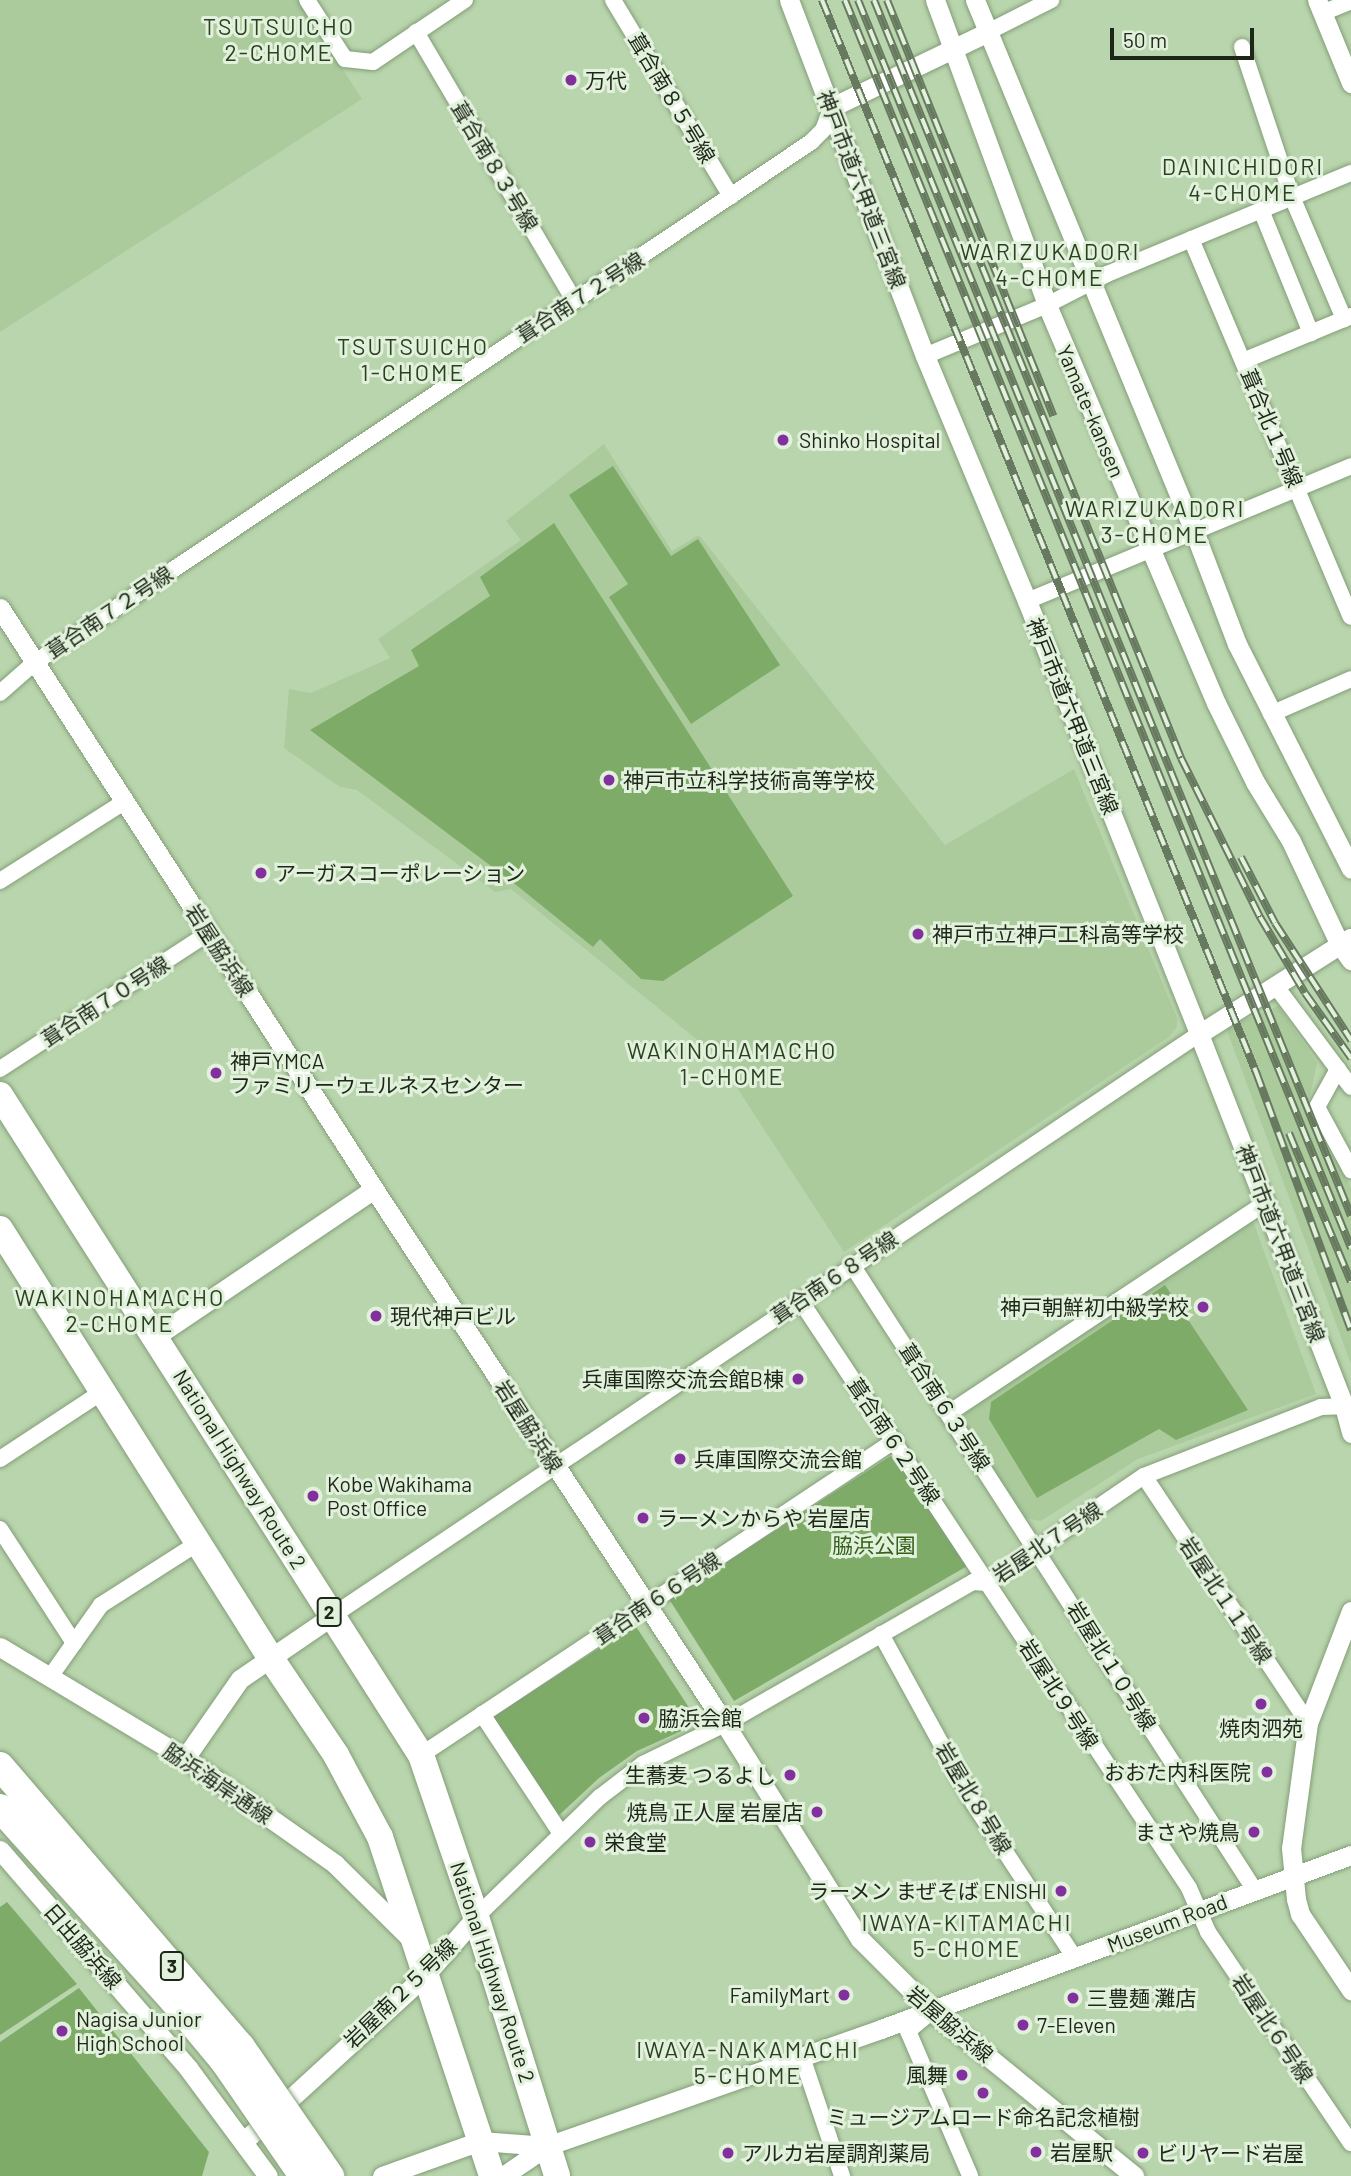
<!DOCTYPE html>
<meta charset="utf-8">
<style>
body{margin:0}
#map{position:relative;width:1351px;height:2176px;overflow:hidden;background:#b9d5ad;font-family:Barlow,"Noto Sans JP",sans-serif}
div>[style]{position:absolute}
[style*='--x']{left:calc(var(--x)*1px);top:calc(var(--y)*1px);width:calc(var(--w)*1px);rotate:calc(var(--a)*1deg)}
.built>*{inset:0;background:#abcb9d}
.green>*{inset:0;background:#7eac68}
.roads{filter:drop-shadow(0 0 2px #839e78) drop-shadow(0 0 2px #839e78)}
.minor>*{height:16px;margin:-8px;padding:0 8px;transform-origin:8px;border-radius:8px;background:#fff}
.tertiary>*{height:19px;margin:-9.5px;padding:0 9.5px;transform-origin:9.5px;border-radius:9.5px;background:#fff}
.trunk>*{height:26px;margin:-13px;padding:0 13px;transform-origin:13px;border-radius:13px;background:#fff}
.rail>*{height:8px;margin-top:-4px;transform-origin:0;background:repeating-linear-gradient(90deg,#e2f1dc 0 16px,#677a5f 0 32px);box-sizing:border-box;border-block:2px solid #677a5f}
.bridges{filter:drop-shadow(0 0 2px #839e78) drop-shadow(0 0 2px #839e78)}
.motorway-bridge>*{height:28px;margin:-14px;padding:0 14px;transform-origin:14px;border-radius:14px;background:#fff}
.dots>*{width:19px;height:19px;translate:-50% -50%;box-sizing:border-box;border:4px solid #e2f1dc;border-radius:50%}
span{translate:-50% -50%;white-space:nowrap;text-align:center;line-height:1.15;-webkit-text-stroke:6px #e2f1dc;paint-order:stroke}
.shield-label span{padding:2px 5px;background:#e2f1dc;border:2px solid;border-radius:5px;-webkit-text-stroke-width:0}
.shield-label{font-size:19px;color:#1d2718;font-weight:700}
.poi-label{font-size:21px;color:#1d2718}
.left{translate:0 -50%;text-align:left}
.right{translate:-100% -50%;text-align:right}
.street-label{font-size:21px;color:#1d2718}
.park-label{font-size:21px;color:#34601a}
.neighbourhood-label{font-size:23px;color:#2b4220;letter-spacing:2px}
.scale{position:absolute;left:1110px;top:28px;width:144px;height:32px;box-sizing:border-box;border:4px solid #1d2718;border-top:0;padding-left:9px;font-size:21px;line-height:24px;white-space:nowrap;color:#1d2718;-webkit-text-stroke:5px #e2f1dc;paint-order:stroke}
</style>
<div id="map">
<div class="built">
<div style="clip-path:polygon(0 0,298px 0,362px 99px,0 332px)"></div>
<div style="clip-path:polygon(604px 444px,672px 551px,699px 535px,945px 845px,1074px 769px,1177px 1018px,1177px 1027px,1169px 1037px,844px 1252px,715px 1054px,511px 889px,495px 892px,357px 790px,340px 787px,284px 748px,289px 689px,311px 693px,390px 658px,378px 639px,521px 540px,506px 521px)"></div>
<div style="clip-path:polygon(1278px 1006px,1317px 1063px,1309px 1101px,1351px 1188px,1351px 1364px,1226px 1028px)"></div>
<div style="clip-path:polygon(1253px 1221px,1316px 1394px,1138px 1459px,1041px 1521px,1026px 1518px,962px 1422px,966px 1410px)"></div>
</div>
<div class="green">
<div style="clip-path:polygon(613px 466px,671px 556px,698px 539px,780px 665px,691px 724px,609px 597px,628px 584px,569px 495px)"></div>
<div style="clip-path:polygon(554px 523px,793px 896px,663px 981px,641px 979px,600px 939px,593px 947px,515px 884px,310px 730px,419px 666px,411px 650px,490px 596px,480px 577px)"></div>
<div style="clip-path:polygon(1165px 1285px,1248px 1410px,1176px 1440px,1159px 1429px,1037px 1498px,989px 1419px,991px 1402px)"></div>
<div style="clip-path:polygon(897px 1456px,969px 1565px,734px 1701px,669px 1599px,889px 1457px)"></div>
<div style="clip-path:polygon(635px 1625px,699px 1723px,637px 1751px,599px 1778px,556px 1818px,493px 1717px)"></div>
<div style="clip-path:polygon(7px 1902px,77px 1984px,0 2035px,0 1907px)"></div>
<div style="clip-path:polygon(79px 1988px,209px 2152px,202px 2176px,0 2176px,0 2042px)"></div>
</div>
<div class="roads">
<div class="minor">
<div style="--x:307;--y:0;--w:70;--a:57.2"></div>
<div style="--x:345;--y:59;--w:28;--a:6"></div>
<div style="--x:373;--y:62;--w:111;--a:-34"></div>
<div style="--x:613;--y:0;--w:229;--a:59"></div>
<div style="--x:1322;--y:13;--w:31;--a:-22"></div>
<div style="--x:416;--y:32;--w:311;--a:59.5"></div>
<div style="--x:988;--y:32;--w:71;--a:-26.9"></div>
<div style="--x:1242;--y:47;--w:158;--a:71.6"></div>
<div style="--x:1292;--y:197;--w:133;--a:66.9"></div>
<div style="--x:1261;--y:210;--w:133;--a:67.9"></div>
<div style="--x:1191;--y:239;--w:410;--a:67.1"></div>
<div style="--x:925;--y:356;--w:132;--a:-22.7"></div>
<div style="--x:1047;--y:305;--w:68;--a:-27.3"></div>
<div style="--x:1107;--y:274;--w:264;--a:-22.5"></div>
<div style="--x:1243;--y:361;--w:117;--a:-22.6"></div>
<div style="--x:1027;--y:601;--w:351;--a:-22.6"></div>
<div style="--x:0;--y:693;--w:45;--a:-41.4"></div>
<div style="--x:34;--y:663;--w:936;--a:-33.84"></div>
<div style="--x:811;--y:142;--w:17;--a:-45"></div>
<div style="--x:823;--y:130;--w:25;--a:-69"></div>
<div style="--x:1271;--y:714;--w:87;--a:-23.6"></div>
<div style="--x:0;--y:881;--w:147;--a:-32.5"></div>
<div style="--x:1275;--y:985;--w:127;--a:53.3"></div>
<div style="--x:0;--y:1069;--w:249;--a:-33.1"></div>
<div style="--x:1338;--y:1069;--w:43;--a:118.9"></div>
<div style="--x:1317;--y:1107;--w:72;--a:61.6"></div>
<div style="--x:852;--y:1265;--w:742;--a:57.21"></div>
<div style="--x:800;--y:1300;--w:705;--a:56.51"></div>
<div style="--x:1189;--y:1888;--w:48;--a:66.6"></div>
<div style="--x:1208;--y:1932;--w:255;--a:55.9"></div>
<div style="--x:949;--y:1413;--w:381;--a:-33.6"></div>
<div style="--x:0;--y:1459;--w:122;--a:-33.3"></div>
<div style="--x:1144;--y:1476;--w:296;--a:56.4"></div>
<div style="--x:0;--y:1529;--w:136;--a:57"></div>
<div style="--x:332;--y:1616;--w:1044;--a:-33.87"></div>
<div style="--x:881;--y:1634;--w:194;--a:61.3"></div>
<div style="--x:974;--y:1804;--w:183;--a:56.8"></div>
<div style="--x:50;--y:1677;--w:88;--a:-54.7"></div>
<div style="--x:101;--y:1605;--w:115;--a:-32.6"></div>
<div style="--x:482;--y:1714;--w:144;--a:56.6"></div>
<div style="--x:421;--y:1755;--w:568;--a:-33.58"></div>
<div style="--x:476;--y:1917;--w:173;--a:-44.1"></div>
<div style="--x:600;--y:1797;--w:54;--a:-37.5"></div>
<div style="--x:643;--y:1764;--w:91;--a:-26"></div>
<div style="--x:725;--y:1724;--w:286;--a:-29.8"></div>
<div style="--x:973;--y:1582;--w:14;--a:4"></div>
<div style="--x:987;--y:1583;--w:190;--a:-34.3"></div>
<div style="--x:1144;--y:1476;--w:190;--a:-21.3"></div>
<div style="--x:1321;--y:1407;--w:23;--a:-2"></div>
<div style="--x:927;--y:2015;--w:25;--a:140"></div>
<div style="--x:908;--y:2031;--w:158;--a:66.8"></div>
<div style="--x:802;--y:2057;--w:126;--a:71.4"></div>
</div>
<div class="tertiary">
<div style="--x:789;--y:0;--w:381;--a:69.1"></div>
<div style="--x:925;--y:356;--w:265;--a:67.4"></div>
<div style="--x:1027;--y:601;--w:466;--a:68.3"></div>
<div style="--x:1199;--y:1034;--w:399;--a:68.7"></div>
<div style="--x:1344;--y:1406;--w:28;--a:75"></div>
<div style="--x:935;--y:0;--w:325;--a:69.8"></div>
<div style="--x:1047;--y:305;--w:432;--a:67"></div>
<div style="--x:1216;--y:703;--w:88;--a:63.7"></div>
<div style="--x:1255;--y:782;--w:69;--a:58.6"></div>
<div style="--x:1291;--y:841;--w:115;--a:64.8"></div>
<div style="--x:1340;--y:945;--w:19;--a:54"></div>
<div style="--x:975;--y:0;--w:574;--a:67.59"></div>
<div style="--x:1194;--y:531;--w:121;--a:69.2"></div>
<div style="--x:1237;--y:644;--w:252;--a:63.1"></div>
<div style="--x:1317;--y:0;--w:90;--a:67.7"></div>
<div style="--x:832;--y:107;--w:173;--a:-25.7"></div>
<div style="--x:0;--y:608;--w:691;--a:57.23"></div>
<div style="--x:374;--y:1189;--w:640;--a:56.73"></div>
<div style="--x:725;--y:1724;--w:254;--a:57.9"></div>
<div style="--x:860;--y:1939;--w:102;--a:45"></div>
<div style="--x:932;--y:2011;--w:261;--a:39.2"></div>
<div style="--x:1199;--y:1034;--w:179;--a:-32.4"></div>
<div style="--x:156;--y:1336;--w:263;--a:-34"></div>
<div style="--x:1351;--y:1611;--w:120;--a:111"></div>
<div style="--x:1308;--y:1723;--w:126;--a:97.7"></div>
<div style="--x:1291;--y:1848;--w:51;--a:84.4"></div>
<div style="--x:1296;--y:1899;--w:16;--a:75"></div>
<div style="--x:1300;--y:1914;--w:92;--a:56.1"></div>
<div style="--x:0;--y:1647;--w:216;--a:31"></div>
<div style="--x:185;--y:1758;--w:184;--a:35.2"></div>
<div style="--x:335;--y:1864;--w:110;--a:44.6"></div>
<div style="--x:185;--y:1758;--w:96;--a:-55.2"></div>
<div style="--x:240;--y:1679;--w:112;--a:-34.4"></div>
<div style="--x:0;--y:1850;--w:288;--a:49.2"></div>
<div style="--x:188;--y:2068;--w:134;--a:53.5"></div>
<div style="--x:244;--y:2141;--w:247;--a:-42.5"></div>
<div style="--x:426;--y:1974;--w:76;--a:-48.7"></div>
<div style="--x:382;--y:2176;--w:104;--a:-19.7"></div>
<div style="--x:480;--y:2141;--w:67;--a:4.3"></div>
<div style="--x:503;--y:2176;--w:53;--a:-34.3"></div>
<div style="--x:547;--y:2146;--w:354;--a:-19.3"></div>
<div style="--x:881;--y:2029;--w:501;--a:-20.32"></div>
</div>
<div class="trunk">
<div style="--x:0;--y:1095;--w:783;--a:57.47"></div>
<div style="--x:421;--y:1755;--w:171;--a:71.2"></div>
<div style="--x:476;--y:1917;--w:271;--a:72.6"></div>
<div style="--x:0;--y:1229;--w:506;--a:57.75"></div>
<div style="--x:270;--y:1657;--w:118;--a:56"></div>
<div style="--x:336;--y:1755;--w:93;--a:61.8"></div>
<div style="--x:380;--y:1837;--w:357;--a:71.7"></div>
</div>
</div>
<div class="rail">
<div style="--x:822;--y:0;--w:1157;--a:67.96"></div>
<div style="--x:1256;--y:1072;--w:275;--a:69.8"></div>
<div style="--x:845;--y:0;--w:1347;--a:67.93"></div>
<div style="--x:858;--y:0;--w:1312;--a:67.93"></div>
<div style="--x:874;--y:0;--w:818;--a:67.95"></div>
<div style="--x:1181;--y:758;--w:178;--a:63.6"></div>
<div style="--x:1260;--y:917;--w:88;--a:59.4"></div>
<div style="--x:1305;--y:993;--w:80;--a:54.7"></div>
<div style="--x:887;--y:0;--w:448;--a:68.2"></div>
<div style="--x:1241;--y:857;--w:74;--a:62.7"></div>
<div style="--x:1275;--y:923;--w:140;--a:57"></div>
<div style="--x:1289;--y:1133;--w:161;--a:67.4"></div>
</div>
<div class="bridges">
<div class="motorway-bridge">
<div style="--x:0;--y:1766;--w:370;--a:49.4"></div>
<div style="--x:241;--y:2047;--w:157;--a:55.4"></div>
<div style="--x:0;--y:1808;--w:260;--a:48"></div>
<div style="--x:174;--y:2001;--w:78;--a:50.2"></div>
<div style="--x:224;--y:2061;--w:140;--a:55.5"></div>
</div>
</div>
<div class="dots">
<div style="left:571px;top:80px;background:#83309f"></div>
<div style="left:783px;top:440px;background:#83309f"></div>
<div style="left:609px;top:780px;background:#83309f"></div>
<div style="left:261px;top:873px;background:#83309f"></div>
<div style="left:918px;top:934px;background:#83309f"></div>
<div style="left:216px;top:1073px;background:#83309f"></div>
<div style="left:1203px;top:1307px;background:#83309f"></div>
<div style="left:376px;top:1316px;background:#83309f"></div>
<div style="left:798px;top:1379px;background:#83309f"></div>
<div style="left:680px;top:1459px;background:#83309f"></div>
<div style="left:313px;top:1496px;background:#83309f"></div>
<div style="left:643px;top:1518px;background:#83309f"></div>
<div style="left:1261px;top:1704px;background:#83309f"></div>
<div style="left:644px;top:1718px;background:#83309f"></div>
<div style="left:1267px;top:1772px;background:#83309f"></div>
<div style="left:790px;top:1775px;background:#83309f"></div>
<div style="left:817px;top:1812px;background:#83309f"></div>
<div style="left:1254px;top:1832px;background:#83309f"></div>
<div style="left:590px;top:1842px;background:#83309f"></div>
<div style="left:1061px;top:1891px;background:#83309f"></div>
<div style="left:844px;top:1995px;background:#83309f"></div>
<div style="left:1073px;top:1998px;background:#83309f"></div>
<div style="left:1023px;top:2025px;background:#83309f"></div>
<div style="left:62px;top:2031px;background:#83309f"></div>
<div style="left:962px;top:2075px;background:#83309f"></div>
<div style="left:983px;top:2093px;background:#83309f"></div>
<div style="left:1036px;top:2152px;background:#83309f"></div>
<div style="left:728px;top:2153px;background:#83309f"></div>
<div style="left:1143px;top:2153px;background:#83309f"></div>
</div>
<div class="shield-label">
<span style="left:329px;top:1612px">2</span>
<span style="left:172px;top:1966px">3</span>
</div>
<div class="poi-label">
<span class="left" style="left:585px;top:80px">万代</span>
<span class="left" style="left:799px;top:440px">Shinko Hospital</span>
<span class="left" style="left:623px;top:780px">神戸市立科学技術高等学校</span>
<span class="left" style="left:275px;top:873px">アーガスコーポレーション</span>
<span class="left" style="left:932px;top:934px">神戸市立神戸工科高等学校</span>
<span class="left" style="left:230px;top:1073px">神戸YMCA<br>ファミリーウェルネスセンター</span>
<span class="right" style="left:1189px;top:1307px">神戸朝鮮初中級学校</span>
<span class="left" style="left:390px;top:1316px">現代神戸ビル</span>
<span class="right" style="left:784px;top:1379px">兵庫国際交流会館B棟</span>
<span class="left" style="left:694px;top:1459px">兵庫国際交流会館</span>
<span class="left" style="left:327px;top:1496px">Kobe Wakihama<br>Post Office</span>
<span class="left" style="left:657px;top:1518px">ラーメンからや 岩屋店</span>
<span class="left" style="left:658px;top:1718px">脇浜会館</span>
<span style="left:1261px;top:1728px">焼肉泗苑</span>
<span class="right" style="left:1251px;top:1772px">おおた内科医院</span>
<span class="right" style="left:776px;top:1775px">生蕎麦 つるよし</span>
<span class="right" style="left:803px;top:1812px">焼鳥 正人屋 岩屋店</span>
<span class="right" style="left:1240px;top:1832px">まさや焼鳥</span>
<span class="left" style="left:604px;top:1842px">栄食堂</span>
<span class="right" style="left:1047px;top:1891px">ラーメン まぜそば ENISHI</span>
<span class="right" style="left:830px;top:1995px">FamilyMart</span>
<span class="left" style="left:1087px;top:1998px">三豊麺 灘店</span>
<span class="left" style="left:76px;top:2031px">Nagisa Junior<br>High School</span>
<span class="left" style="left:1037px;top:2025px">7-Eleven</span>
<span class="right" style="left:948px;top:2075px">風舞</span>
<span style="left:983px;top:2117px">ミュージアムロード命名記念植樹</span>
<span class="left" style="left:1050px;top:2152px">岩屋駅</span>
<span class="left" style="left:742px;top:2153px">アルカ岩屋調剤薬局</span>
<span class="left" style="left:1157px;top:2153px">ビリヤード岩屋</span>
</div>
<div class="street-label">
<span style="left:672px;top:98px;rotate:59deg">葺合南８５号線</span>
<span style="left:495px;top:166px;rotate:59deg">葺合南８３号線</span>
<span style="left:862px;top:189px;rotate:69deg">神戸市道六甲道三宮線</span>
<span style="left:580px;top:297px;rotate:-33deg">葺合南７２号線</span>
<span style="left:1091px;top:411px;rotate:67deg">Yamate-kansen</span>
<span style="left:1272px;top:428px;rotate:67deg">葺合北１号線</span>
<span style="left:109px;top:612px;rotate:-34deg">葺合南７２号線</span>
<span style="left:1073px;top:716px;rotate:68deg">神戸市道六甲道三宮線</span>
<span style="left:220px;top:950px;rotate:57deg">岩屋脇浜線</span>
<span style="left:105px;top:1001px;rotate:-33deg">葺合南７０号線</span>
<span style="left:1281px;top:1243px;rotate:69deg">神戸市道六甲道三宮線</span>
<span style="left:834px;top:1277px;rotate:-34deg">葺合南６８号線</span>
<span style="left:945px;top:1407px;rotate:57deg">葺合南６３号線</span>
<span style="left:529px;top:1426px;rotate:57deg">岩屋脇浜線</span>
<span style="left:894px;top:1441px;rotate:56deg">葺合南６２号線</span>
<span style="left:240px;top:1469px;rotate:58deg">National Highway Route 2</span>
<span style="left:1047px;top:1542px;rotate:-34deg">岩屋北７号線</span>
<span style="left:657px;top:1598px;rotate:-34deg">葺合南６６号線</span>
<span style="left:1226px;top:1600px;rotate:56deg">岩屋北１１号線</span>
<span style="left:1112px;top:1666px;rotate:58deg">岩屋北１０号線</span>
<span style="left:1059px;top:1694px;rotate:57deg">岩屋北９号線</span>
<span style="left:218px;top:1783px;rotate:34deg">脇浜海岸通線</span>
<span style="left:974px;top:1798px;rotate:59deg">岩屋北８号線</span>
<span style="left:1167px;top:1923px;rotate:-21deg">Museum Road</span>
<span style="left:83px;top:1946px;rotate:49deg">日出脇浜線</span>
<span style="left:493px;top:1972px;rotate:72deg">National Highway Route 2</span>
<span style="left:400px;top:1993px;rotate:-44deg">岩屋南２５号線</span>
<span style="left:950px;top:2024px;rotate:40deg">岩屋脇浜線</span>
<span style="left:1273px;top:2028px;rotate:56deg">岩屋北６号線</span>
</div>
<div class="park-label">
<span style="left:874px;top:1545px">脇浜公園</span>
</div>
<div class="neighbourhood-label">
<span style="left:279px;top:39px">TSUTSUICHO<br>2-CHOME</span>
<span style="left:1243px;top:179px">DAINICHIDORI<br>4-CHOME</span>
<span style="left:1050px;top:264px">WARIZUKADORI<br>4-CHOME</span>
<span style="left:413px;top:359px">TSUTSUICHO<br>1-CHOME</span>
<span style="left:1155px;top:521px">WARIZUKADORI<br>3-CHOME</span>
<span style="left:732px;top:1063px">WAKINOHAMACHO<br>1-CHOME</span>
<span style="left:120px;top:1310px">WAKINOHAMACHO<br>2-CHOME</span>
<span style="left:967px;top:1935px">IWAYA-KITAMACHI<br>5-CHOME</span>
<span style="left:748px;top:2062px">IWAYA-NAKAMACHI<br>5-CHOME</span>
</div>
<div class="scale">50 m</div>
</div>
